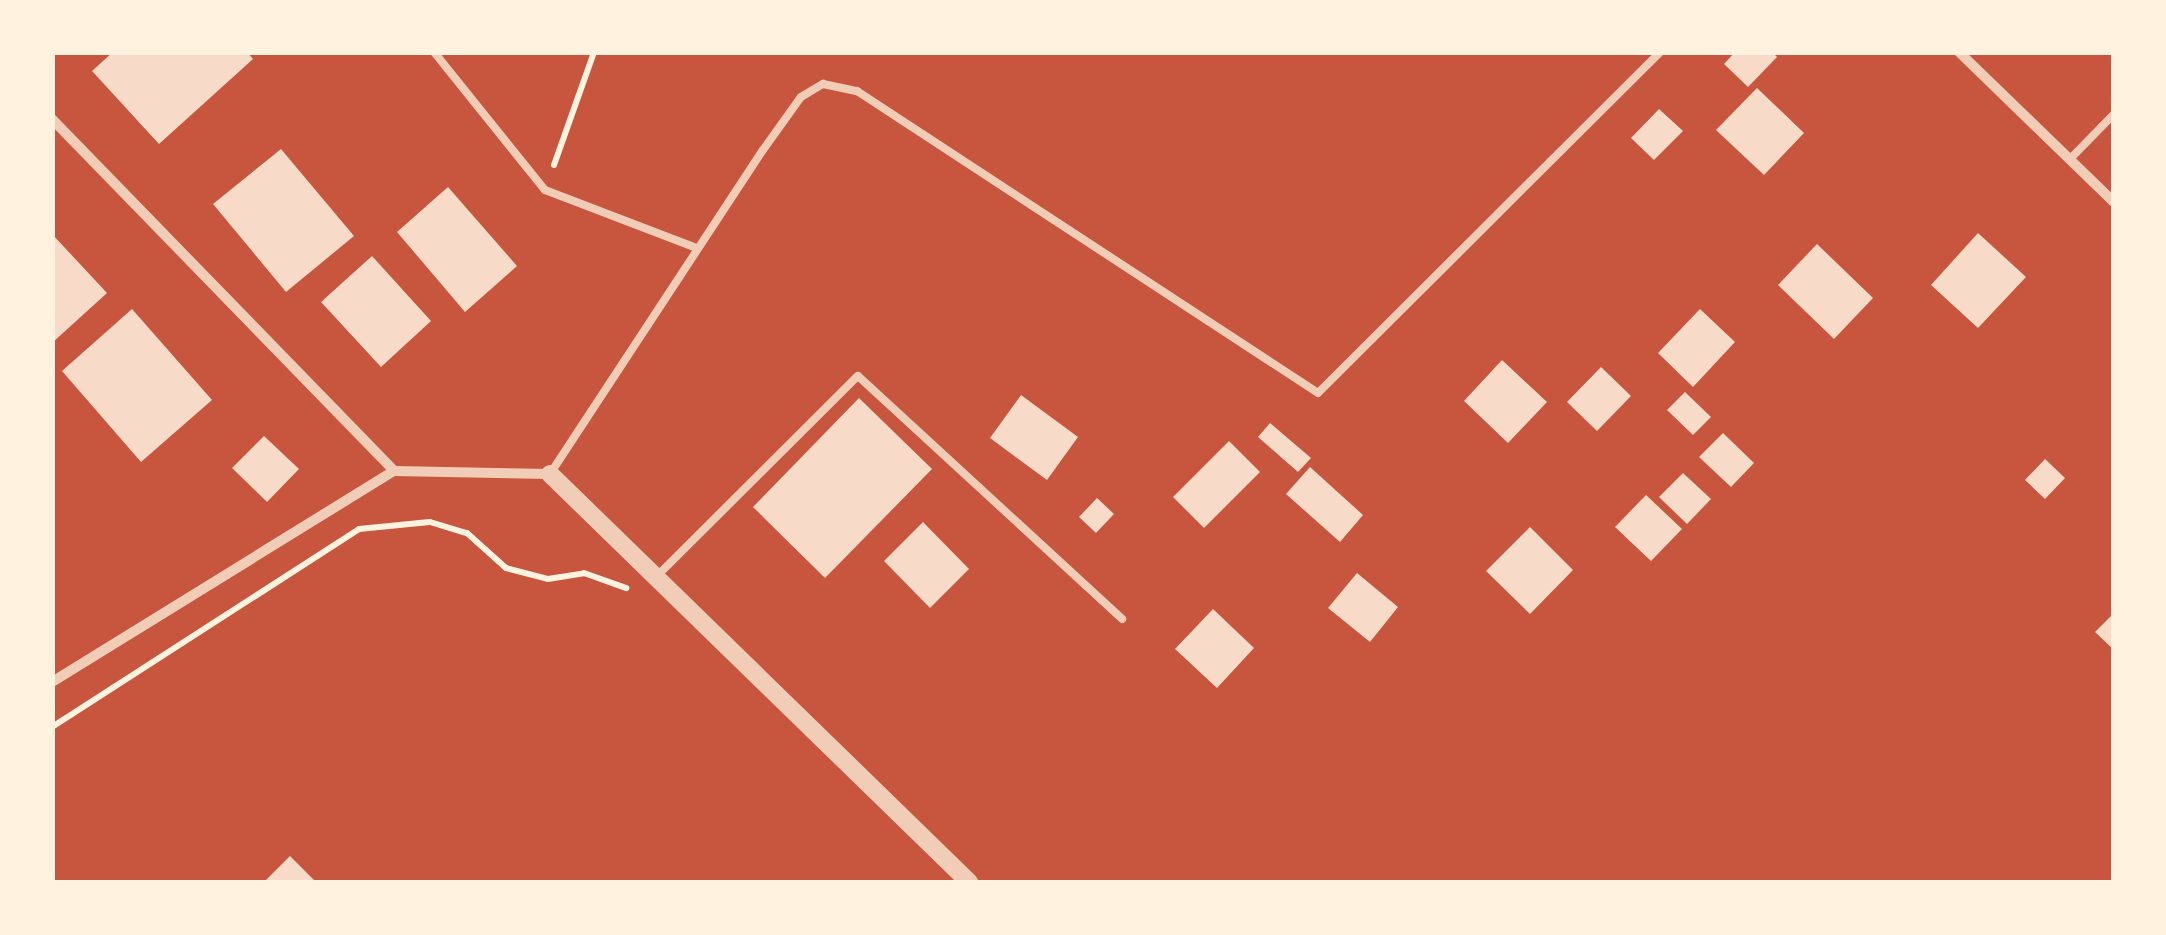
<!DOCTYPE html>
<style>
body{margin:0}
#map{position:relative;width:2166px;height:935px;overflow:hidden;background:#c8553d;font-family:Helvetica,sans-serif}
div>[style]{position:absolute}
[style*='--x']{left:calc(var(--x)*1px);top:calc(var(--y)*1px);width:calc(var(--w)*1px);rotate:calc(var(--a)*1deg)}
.building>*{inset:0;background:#f7dbc8}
.path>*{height:6px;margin:-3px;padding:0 3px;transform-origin:3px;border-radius:3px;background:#fff3e0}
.service>*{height:8px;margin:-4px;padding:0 4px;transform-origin:4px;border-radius:4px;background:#f1ccb7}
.minor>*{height:10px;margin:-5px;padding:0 5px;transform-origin:5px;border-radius:5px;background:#f1ccb7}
.tertiary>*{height:18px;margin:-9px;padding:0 9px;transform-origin:9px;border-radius:9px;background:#f1ccb7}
span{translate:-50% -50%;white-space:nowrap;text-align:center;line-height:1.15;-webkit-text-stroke:8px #fff3e0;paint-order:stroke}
.frame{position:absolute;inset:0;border:55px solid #fff3e0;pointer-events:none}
</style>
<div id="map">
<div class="building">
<div style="clip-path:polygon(113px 52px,247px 52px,253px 59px,159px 144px,92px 71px)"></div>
<div style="clip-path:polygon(1735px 52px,1772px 52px,1777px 57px,1748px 87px,1724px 64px)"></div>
<div style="clip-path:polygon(1757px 88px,1804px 133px,1764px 175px,1716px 130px)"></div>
<div style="clip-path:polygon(1659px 109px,1683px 131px,1654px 160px,1631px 138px)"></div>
<div style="clip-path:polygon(281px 149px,354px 236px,286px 292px,213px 204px)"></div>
<div style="clip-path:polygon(448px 187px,517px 266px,465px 312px,397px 232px)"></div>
<div style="clip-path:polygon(1978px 233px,2026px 277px,1978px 328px,1931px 285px)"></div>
<div style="clip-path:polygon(52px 234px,107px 293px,52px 343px)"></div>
<div style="clip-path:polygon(1817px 244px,1873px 298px,1834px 339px,1778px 285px)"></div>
<div style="clip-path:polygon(372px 256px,431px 321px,381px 367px,321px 302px)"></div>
<div style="clip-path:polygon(132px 309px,212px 400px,141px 462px,62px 371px)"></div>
<div style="clip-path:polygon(1700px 309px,1735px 342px,1693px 387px,1658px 353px)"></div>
<div style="clip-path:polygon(1502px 360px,1547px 402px,1508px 443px,1464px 401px)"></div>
<div style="clip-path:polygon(1601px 367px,1631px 396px,1597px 431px,1567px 402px)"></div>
<div style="clip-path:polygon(1685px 392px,1711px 417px,1693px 435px,1667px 410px)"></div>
<div style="clip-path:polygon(1021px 395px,1078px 437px,1047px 480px,990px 438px)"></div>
<div style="clip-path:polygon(859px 398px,932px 469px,825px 578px,753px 507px)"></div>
<div style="clip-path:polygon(1270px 423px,1311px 458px,1298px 472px,1258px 437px)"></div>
<div style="clip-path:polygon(1723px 433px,1754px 463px,1731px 487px,1699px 457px)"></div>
<div style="clip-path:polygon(264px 436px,299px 469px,267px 502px,232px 468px)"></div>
<div style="clip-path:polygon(1229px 441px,1260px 472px,1204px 528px,1173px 497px)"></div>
<div style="clip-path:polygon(2045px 459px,2065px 478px,2045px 499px,2025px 480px)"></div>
<div style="clip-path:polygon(1310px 467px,1363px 515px,1340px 542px,1286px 494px)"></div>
<div style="clip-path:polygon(1683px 473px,1711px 499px,1687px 524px,1659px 497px)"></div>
<div style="clip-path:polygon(1646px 495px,1682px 529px,1651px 561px,1615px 527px)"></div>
<div style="clip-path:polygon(1097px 498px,1114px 514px,1096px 533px,1079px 517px)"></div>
<div style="clip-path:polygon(923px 522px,969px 569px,930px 608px,884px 561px)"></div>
<div style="clip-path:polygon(1530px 527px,1573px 570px,1530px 614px,1486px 571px)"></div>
<div style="clip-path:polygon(1357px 573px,1398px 607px,1370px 642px,1328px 608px)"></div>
<div style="clip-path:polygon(1213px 609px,1254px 648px,1217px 688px,1175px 649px)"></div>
<div style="clip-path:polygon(2114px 613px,2114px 650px,2095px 632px)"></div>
<div style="clip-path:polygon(290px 856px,316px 882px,264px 882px)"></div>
</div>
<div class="path">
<div style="--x:554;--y:165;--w:120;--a:-70.5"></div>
<div style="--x:52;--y:727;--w:365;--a:-32.8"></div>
<div style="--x:359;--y:529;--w:71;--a:-5.6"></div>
<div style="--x:430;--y:522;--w:39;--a:17"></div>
<div style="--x:467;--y:533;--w:52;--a:41.9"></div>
<div style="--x:506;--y:568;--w:43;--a:14.7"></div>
<div style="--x:548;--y:579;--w:36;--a:-9"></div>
<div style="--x:584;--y:573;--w:45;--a:19.7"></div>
</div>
<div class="service">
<div style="--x:434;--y:52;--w:177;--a:51.2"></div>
<div style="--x:545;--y:190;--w:163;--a:20.9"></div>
<div style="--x:2069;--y:160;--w:64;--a:-45.6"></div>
<div style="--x:550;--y:474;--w:388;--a:-56.7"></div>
<div style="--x:763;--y:150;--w:65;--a:-54.4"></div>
<div style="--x:801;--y:97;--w:26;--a:-31"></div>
<div style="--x:823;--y:84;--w:35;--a:12"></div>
<div style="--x:857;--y:91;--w:551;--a:33.23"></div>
<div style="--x:1318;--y:393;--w:483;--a:-44.9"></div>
<div style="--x:658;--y:575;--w:282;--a:-44.9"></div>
<div style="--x:858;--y:376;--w:359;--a:42.6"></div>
</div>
<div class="minor">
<div style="--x:1959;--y:52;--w:216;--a:44.1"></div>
<div style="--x:52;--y:119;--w:491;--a:45.8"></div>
<div style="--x:52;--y:682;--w:402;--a:-31.7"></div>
<div style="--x:394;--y:471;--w:156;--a:1.1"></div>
</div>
<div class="tertiary">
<div style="--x:550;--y:474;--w:585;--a:44.24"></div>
</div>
<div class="frame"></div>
</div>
